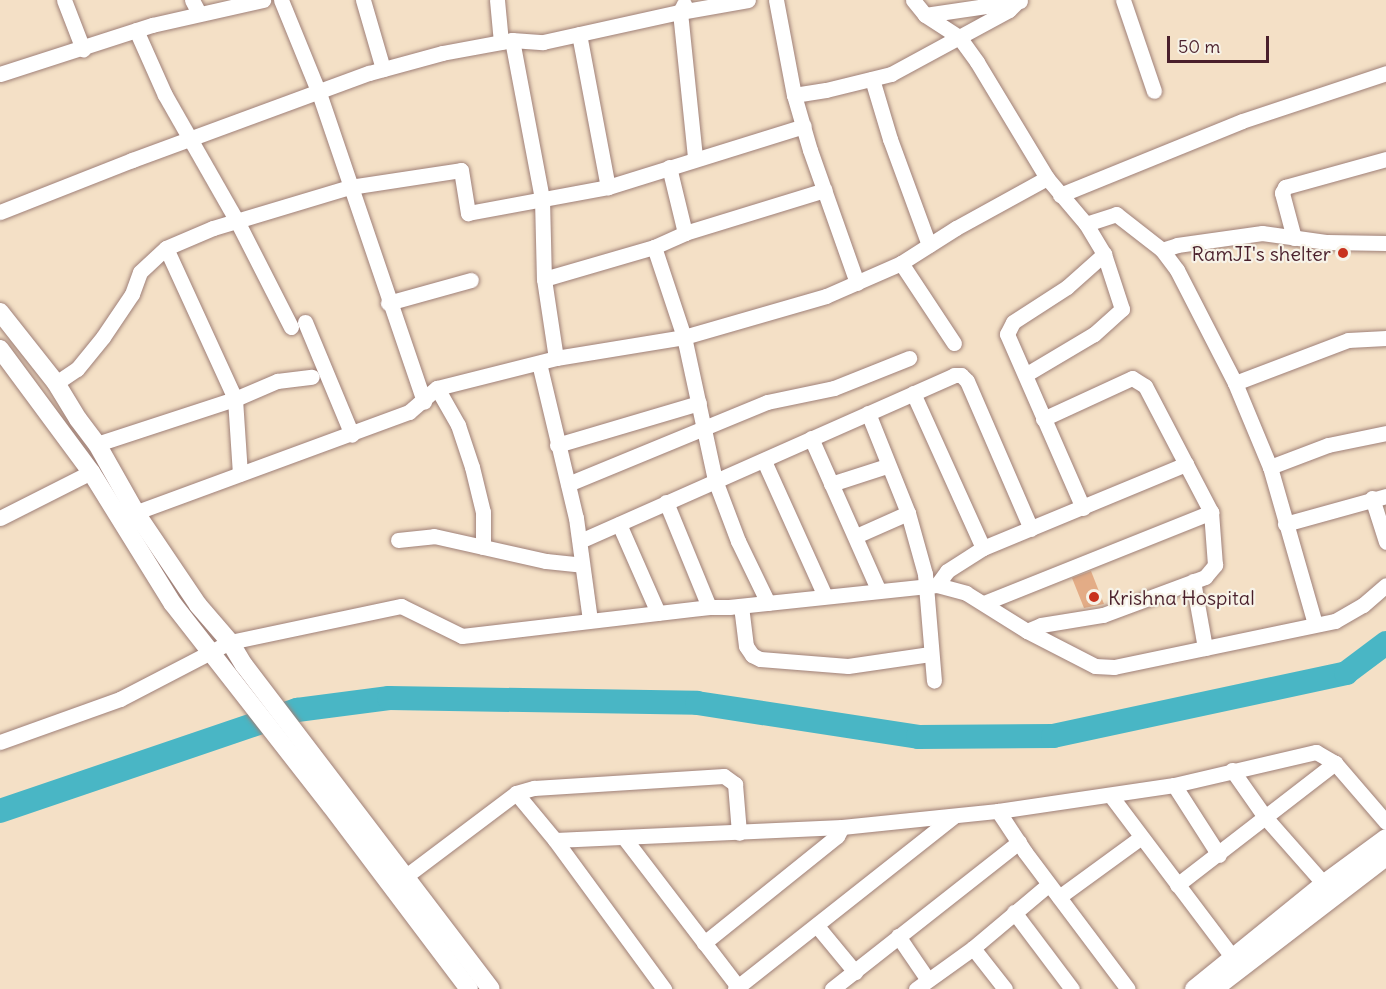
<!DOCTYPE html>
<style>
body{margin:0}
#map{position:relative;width:1386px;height:989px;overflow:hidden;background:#f4e0c6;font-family:Delius,sans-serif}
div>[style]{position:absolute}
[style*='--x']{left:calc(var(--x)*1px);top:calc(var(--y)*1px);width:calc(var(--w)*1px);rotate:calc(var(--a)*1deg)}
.river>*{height:24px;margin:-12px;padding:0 12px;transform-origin:12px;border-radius:12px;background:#49b6c5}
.building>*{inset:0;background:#e3ac86}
.roads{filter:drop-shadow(0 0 2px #9f8078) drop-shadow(0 0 2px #9f8078)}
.minor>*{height:15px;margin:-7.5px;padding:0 7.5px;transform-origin:7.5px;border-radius:7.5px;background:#fff}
.tertiary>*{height:18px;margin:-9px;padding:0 9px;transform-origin:9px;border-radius:9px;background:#fff}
.dots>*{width:16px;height:16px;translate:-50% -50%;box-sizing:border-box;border:3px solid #f7f3e8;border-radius:50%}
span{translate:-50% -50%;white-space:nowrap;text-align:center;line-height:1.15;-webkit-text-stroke:4.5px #f7f3e8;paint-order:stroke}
.poi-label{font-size:20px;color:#4a1f2b}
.right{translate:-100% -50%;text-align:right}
.left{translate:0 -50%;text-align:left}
.scale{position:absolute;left:1167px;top:36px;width:102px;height:27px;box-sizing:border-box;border:3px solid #4a1f2b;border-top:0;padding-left:8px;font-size:18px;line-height:21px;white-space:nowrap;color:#4a1f2b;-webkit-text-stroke:4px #f7f3e8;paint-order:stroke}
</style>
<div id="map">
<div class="river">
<div style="--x:0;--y:811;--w:314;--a:-18.8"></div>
<div style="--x:297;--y:710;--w:93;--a:-7.4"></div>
<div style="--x:389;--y:698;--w:308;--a:0.9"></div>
<div style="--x:697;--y:703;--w:224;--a:8.7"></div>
<div style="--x:918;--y:737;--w:135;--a:-0.4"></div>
<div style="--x:1053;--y:736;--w:300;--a:-12.1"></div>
<div style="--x:1346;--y:673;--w:50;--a:-36.9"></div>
</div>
<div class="building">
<div style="clip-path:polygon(1091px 571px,1104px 604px,1084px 608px,1072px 578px)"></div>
</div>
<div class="roads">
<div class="minor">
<div style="--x:64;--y:0;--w:53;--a:68.8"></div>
<div style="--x:192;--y:0;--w:15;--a:62"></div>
<div style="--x:281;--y:0;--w:100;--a:67.8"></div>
<div style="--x:319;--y:93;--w:326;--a:71.2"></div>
<div style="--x:363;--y:0;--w:72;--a:73.8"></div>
<div style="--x:497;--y:0;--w:42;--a:84.6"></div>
<div style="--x:776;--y:0;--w:97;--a:79.3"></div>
<div style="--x:794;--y:95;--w:57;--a:73.8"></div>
<div style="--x:810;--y:150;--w:141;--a:70.5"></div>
<div style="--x:913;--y:0;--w:19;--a:51"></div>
<div style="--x:925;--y:15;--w:40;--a:32.9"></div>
<div style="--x:959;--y:37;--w:31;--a:54"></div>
<div style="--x:977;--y:62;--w:135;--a:58.9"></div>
<div style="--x:1047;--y:178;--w:60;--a:49.7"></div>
<div style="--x:1086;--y:224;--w:35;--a:59"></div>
<div style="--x:1104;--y:254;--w:58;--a:71.9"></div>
<div style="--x:1122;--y:309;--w:38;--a:138"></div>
<div style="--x:1094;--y:334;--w:80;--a:149.3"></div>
<div style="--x:1123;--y:0;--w:96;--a:71.2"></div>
<div style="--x:684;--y:4;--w:9;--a:117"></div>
<div style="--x:680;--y:12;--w:147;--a:84.1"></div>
<div style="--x:925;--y:15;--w:96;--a:-8.4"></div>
<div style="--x:136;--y:30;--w:71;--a:66"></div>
<div style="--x:165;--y:95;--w:145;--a:60.3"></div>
<div style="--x:237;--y:221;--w:119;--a:63"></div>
<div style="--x:579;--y:34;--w:156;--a:79.3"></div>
<div style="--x:512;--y:40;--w:162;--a:79.3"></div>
<div style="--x:542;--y:199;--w:80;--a:88.6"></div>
<div style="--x:544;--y:279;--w:80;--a:81.4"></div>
<div style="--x:0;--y:74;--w:160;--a:-17.9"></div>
<div style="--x:152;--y:25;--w:114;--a:-12.7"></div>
<div style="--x:872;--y:79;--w:63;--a:73.3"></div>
<div style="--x:890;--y:139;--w:113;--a:69.8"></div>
<div style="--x:794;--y:95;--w:32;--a:-9"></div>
<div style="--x:826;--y:90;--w:67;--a:-13.8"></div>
<div style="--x:891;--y:74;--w:134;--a:-28.5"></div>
<div style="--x:1009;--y:10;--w:13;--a:-45"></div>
<div style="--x:669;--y:167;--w:68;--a:76.4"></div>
<div style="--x:1060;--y:195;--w:196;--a:-22.1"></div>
<div style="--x:1242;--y:121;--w:152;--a:-18.4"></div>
<div style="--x:0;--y:212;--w:142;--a:-21.5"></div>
<div style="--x:132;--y:160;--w:252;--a:-20.2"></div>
<div style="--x:369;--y:73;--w:76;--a:-15.3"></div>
<div style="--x:442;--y:53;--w:71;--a:-10.5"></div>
<div style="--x:512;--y:40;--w:31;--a:4"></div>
<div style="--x:543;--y:42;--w:140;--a:-12.4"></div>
<div style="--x:680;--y:12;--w:69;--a:-10"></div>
<div style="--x:1086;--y:224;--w:32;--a:-18"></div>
<div style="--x:1116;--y:214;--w:58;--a:38"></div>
<div style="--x:1162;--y:250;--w:25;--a:53"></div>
<div style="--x:1177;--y:270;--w:127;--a:62.8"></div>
<div style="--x:1235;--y:383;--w:91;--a:67.4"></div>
<div style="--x:1270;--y:467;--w:163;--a:74"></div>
<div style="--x:1294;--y:238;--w:47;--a:-104.9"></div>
<div style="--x:1282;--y:193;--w:7;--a:-63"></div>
<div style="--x:1285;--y:187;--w:105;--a:-15.5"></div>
<div style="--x:166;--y:248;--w:166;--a:65.4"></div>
<div style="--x:235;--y:399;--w:75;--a:86.2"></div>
<div style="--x:1162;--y:250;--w:16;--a:-18"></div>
<div style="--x:1177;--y:245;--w:86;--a:-8"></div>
<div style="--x:1262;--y:233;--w:66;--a:7.9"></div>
<div style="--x:1327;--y:242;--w:59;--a:1"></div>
<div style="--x:901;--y:263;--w:96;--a:56.5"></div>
<div style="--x:544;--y:279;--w:115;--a:-16.2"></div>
<div style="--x:388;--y:303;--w:86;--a:-15.5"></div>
<div style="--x:305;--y:322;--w:122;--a:67.4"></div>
<div style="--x:539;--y:363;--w:159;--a:76.6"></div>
<div style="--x:576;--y:518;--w:103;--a:82.2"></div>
<div style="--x:56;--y:383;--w:25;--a:-34"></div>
<div style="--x:77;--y:369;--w:41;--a:-50.9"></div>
<div style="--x:103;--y:337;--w:52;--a:-56"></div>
<div style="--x:132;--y:294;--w:23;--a:-70"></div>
<div style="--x:140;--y:272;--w:35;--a:-43"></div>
<div style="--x:166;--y:248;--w:51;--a:-23.1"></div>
<div style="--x:213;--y:228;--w:143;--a:-16.7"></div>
<div style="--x:350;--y:187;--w:112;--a:-8.7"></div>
<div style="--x:461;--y:170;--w:44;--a:80.8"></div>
<div style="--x:468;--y:213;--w:142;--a:-10.5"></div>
<div style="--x:608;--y:187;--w:205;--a:-17.3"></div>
<div style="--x:1235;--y:383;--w:121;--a:-20.8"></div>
<div style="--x:1348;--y:340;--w:38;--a:-3"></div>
<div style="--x:437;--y:388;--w:43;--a:60.4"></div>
<div style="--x:458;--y:425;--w:44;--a:71.6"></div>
<div style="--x:472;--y:467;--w:46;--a:76.3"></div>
<div style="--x:483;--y:512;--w:35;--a:90"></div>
<div style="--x:913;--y:393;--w:170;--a:65.7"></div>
<div style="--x:868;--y:413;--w:108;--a:68.2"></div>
<div style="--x:908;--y:513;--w:63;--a:74.4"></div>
<div style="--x:925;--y:574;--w:107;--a:85.2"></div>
<div style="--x:811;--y:438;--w:165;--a:66.1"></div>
<div style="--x:97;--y:444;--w:145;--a:-18.1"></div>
<div style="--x:235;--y:399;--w:46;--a:-23.2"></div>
<div style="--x:277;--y:381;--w:35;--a:-7"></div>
<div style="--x:557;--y:445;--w:148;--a:-16.5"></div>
<div style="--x:764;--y:461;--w:148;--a:65.7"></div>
<div style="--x:1270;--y:467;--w:62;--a:-20.8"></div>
<div style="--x:1328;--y:445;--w:59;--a:-11.7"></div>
<div style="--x:568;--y:484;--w:215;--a:-22.4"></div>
<div style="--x:767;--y:402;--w:68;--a:-11.8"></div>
<div style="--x:834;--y:388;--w:81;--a:-21.8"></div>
<div style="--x:831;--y:484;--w:59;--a:-17.8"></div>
<div style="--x:1372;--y:498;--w:46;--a:72.3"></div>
<div style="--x:666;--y:502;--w:113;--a:67.7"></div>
<div style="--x:1083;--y:508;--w:190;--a:-113.6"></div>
<div style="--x:1007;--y:334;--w:13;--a:-63"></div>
<div style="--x:1013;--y:322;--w:64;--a:-32.9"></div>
<div style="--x:1067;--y:287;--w:50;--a:-41.7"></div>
<div style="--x:126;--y:516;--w:302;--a:-20.2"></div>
<div style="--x:409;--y:412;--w:37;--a:-41"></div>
<div style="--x:437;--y:388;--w:123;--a:-14.1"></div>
<div style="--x:556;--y:358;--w:130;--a:-9.3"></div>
<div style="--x:684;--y:337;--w:148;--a:-16.1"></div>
<div style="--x:826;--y:296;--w:82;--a:-23.7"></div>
<div style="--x:901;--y:263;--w:65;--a:-32.5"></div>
<div style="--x:956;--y:228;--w:104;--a:-28.8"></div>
<div style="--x:0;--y:518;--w:102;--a:-26.8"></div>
<div style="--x:619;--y:524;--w:97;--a:66.3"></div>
<div style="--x:1285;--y:524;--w:105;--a:-15.5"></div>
<div style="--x:856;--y:536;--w:57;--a:-23.9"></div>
<div style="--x:398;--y:540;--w:36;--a:-6"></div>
<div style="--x:434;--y:536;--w:115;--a:12.6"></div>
<div style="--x:546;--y:561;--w:36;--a:6"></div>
<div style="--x:580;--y:541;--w:409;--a:-23.9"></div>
<div style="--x:954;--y:375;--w:7;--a:0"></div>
<div style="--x:961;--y:375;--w:8;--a:45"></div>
<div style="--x:967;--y:381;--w:161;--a:66.6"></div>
<div style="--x:1193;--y:581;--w:68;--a:79.8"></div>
<div style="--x:937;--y:585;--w:17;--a:-54"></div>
<div style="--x:947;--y:571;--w:43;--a:-32.6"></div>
<div style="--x:983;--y:548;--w:220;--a:-22.5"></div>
<div style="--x:768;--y:603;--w:69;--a:-115.8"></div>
<div style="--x:738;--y:541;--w:65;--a:-110.7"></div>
<div style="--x:715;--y:480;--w:146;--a:-102.2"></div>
<div style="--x:684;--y:337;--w:95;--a:-108.4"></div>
<div style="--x:654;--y:247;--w:34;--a:-24"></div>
<div style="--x:685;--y:233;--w:146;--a:-17.1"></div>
<div style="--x:984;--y:603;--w:245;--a:-21.8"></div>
<div style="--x:741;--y:606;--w:40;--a:82.9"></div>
<div style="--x:746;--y:646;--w:11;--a:56"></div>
<div style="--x:752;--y:655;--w:9;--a:27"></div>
<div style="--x:760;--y:659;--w:88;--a:4.5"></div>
<div style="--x:848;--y:666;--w:83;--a:-8.3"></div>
<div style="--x:1027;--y:631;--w:15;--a:-23"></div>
<div style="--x:1041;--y:625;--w:63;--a:-9.2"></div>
<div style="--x:1103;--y:615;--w:109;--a:-20.4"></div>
<div style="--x:1205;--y:577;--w:16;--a:-50"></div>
<div style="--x:1215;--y:565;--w:53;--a:-94.3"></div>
<div style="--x:1211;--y:512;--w:142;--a:-117.6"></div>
<div style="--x:1145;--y:386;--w:15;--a:-148"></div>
<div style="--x:1132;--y:378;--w:98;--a:155.3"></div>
<div style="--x:0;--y:742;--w:127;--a:-19.7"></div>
<div style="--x:120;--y:699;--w:124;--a:-27.4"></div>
<div style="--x:230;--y:642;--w:175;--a:-11.9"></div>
<div style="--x:401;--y:606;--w:68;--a:26.2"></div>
<div style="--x:462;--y:636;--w:249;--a:-6.7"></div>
<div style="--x:709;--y:607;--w:20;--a:0"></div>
<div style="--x:729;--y:607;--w:209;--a:-6"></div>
<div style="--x:937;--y:585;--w:30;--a:15"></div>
<div style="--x:966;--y:593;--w:72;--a:31.9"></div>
<div style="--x:1027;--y:631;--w:76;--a:27.2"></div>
<div style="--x:1095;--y:666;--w:19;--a:3"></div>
<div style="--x:1114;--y:667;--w:226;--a:-11.8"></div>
<div style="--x:1335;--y:621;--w:32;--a:-30"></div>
<div style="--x:1363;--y:605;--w:30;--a:-41"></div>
<div style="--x:1232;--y:770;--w:57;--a:54.9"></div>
<div style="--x:1265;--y:817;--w:89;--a:48.6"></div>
<div style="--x:1174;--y:785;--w:83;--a:57.3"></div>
<div style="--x:516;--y:793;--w:61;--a:50.3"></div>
<div style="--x:555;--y:840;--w:185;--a:53.8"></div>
<div style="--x:1111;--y:796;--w:203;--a:53"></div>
<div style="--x:998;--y:811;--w:49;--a:56.6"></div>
<div style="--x:1025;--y:852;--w:171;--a:53.1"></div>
<div style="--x:625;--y:839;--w:186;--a:52.6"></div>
<div style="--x:555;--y:840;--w:287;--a:-2.6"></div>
<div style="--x:842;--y:827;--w:157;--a:-5.9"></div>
<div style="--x:998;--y:811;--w:178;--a:-8.4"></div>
<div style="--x:1174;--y:785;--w:146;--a:-13.1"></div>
<div style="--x:1316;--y:752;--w:22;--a:30"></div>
<div style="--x:1335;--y:763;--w:78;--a:49.2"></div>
<div style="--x:406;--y:876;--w:138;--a:-37"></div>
<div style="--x:516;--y:793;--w:19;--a:-16"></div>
<div style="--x:534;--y:788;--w:190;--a:-3.6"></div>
<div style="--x:724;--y:776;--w:14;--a:36"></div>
<div style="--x:735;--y:784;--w:49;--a:85.3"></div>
<div style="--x:1177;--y:885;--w:200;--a:-37.7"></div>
<div style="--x:1059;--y:897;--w:100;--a:-36.1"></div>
<div style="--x:1014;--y:912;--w:96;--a:53"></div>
<div style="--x:817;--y:926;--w:60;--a:50.4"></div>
<div style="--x:898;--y:936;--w:53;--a:55.7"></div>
<div style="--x:704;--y:943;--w:171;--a:-38.8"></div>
<div style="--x:837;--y:836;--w:10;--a:-61"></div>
<div style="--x:973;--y:948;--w:52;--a:52"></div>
<div style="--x:735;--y:989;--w:279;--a:-38.3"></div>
<div style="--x:832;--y:989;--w:238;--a:-38.2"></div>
<div style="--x:916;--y:989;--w:70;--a:-35.7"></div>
<div style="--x:973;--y:948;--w:99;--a:-40.1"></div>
</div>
<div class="tertiary">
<div style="--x:0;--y:312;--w:90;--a:51.7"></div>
<div style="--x:56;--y:383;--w:42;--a:58.6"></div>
<div style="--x:78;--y:419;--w:31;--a:53"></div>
<div style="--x:97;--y:444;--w:79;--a:60.5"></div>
<div style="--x:136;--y:513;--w:111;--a:56"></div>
<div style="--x:198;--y:605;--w:49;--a:49.1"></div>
<div style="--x:230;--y:642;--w:27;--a:59"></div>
<div style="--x:244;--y:665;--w:407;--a:52.7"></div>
<div style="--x:0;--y:349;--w:153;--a:53.5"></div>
<div style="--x:91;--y:472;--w:155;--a:58.2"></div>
<div style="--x:173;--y:604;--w:256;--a:52"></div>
<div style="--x:331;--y:806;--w:229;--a:53"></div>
<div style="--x:1194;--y:989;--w:170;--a:-39"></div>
<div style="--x:1326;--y:882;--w:74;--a:-36.3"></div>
<div style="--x:1214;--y:989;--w:217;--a:-37.5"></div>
</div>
</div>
<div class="dots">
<div style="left:1343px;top:253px;background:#c8321e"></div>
<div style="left:1094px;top:597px;background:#c8321e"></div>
</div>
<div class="poi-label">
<span class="right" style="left:1331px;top:253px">RamJI's shelter</span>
<span class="left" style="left:1108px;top:597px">Krishna Hospital</span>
</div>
<div class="scale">50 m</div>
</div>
